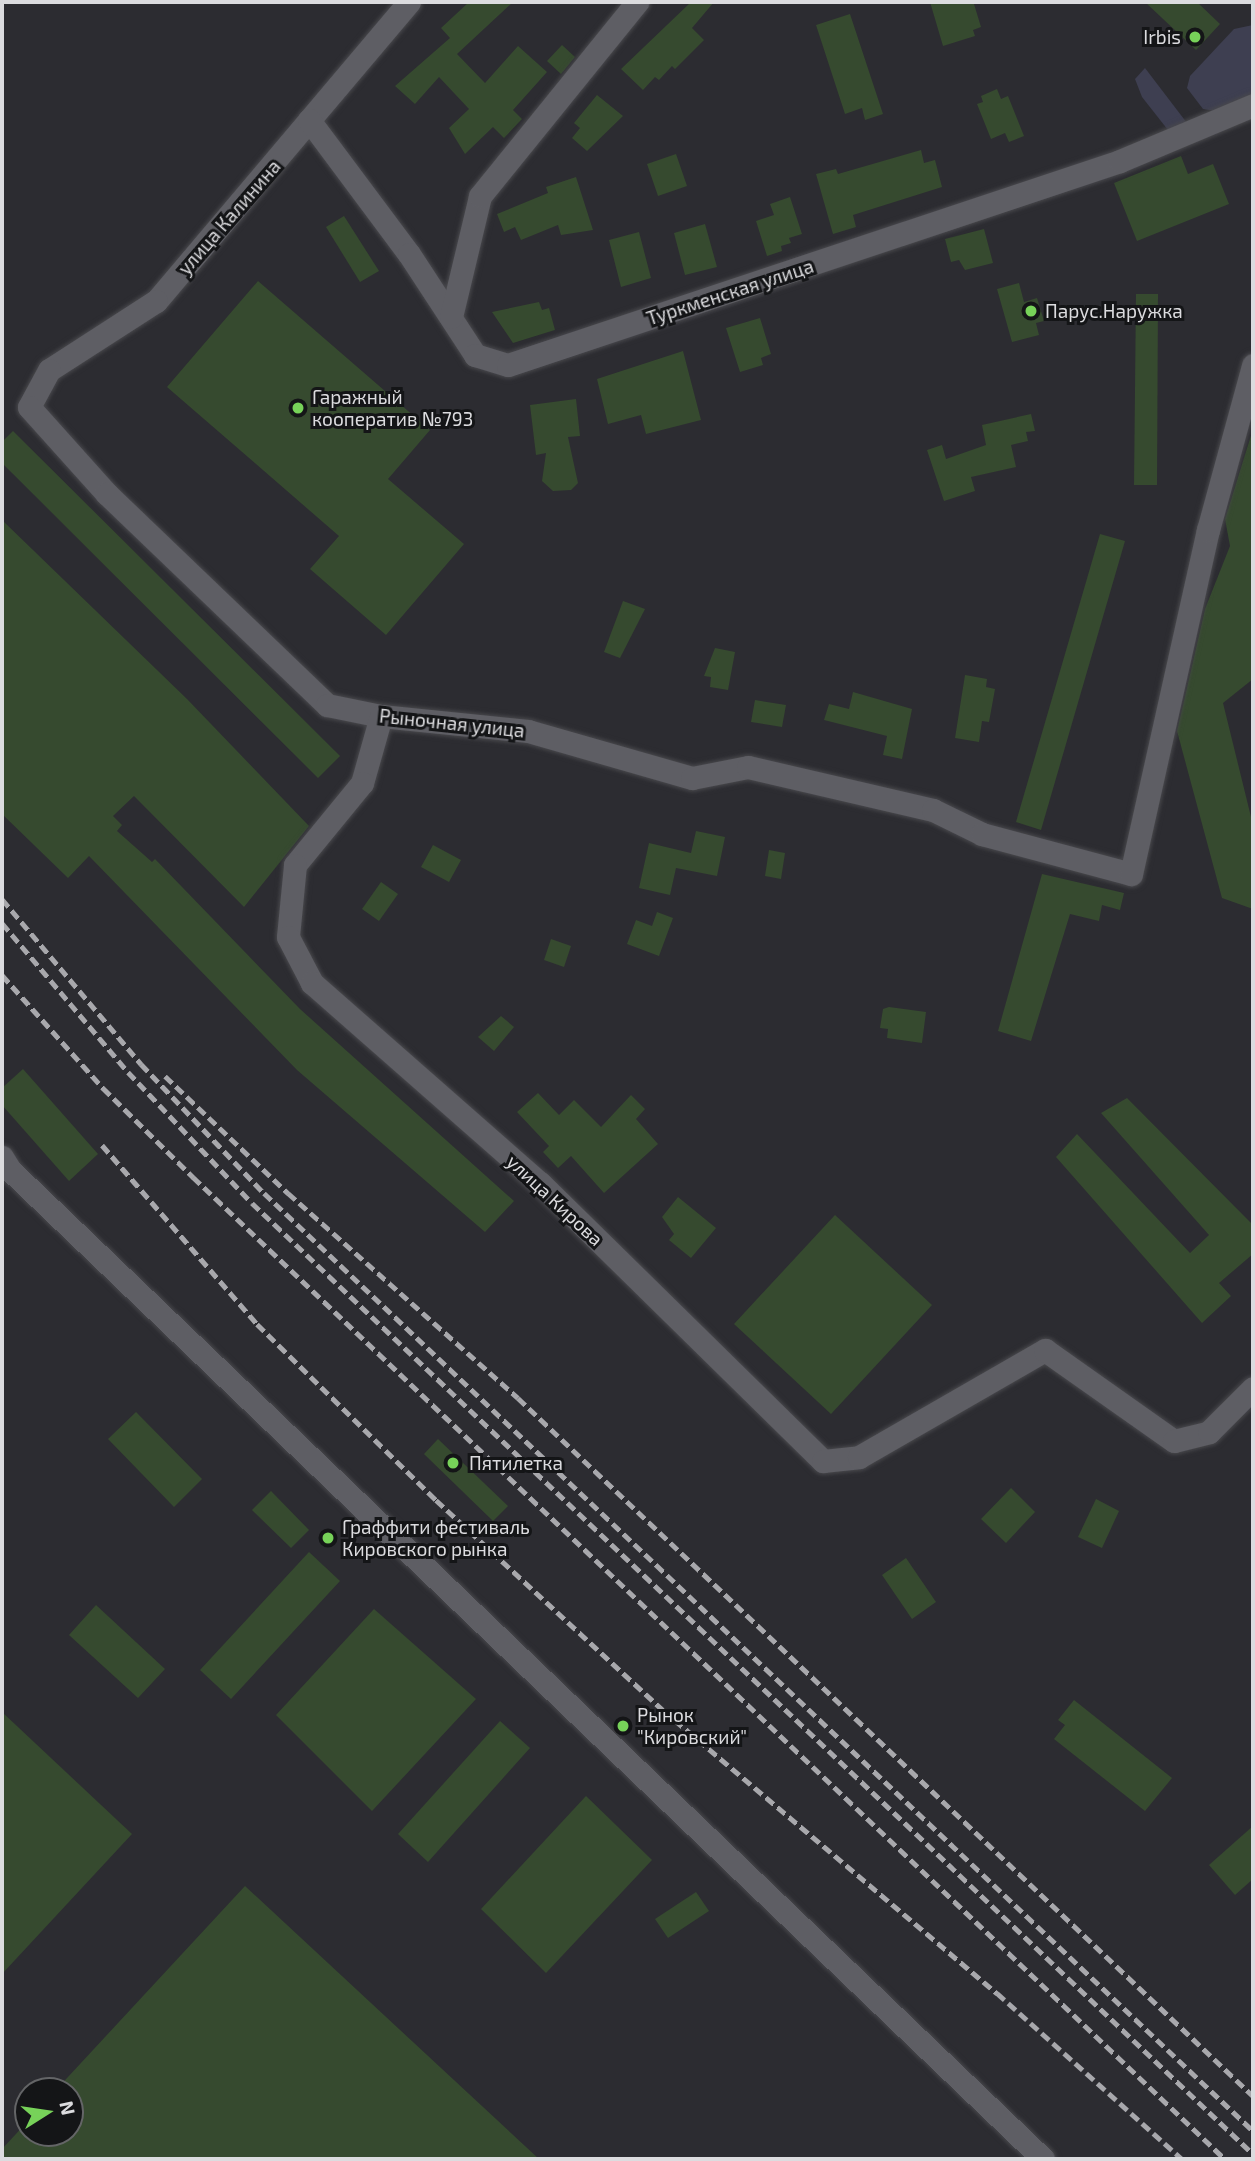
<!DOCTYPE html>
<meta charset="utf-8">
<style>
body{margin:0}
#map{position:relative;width:1255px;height:2161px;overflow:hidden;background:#2c2c31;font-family:"Exo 2",sans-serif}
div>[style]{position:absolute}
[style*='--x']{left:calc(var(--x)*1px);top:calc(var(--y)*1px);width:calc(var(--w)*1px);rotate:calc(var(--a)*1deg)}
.green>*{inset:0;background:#3e3f51}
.building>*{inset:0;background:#364a2f}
.roads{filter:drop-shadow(0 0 2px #48484c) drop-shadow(0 0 2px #48484c)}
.minor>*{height:23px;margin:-11.5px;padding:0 11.5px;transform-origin:11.5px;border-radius:11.5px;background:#5e5e64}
.rail>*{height:5px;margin-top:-2.5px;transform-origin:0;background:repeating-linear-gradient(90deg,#a8a8ac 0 10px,transparent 0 15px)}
.dots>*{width:19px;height:19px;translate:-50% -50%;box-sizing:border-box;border:4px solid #141517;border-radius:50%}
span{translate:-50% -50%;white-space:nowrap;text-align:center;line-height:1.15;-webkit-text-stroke:6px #141517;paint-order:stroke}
.poi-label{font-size:19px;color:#dcdcdf}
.right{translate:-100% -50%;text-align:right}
.left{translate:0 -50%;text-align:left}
.street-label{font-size:19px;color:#dcdcdf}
.frame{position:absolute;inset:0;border:4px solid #dcdcdf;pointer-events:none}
.north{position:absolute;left:14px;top:2077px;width:70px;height:70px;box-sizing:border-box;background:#141517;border:2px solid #646567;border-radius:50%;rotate:78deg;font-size:19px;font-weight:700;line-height:28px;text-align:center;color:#dcdcdf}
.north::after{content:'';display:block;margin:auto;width:24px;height:32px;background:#77d259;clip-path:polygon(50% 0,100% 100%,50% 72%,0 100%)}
</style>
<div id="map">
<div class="green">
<div style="clip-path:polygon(1253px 25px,1253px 101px,1216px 111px,1203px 109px,1187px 88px,1190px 76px,1234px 29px)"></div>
<div style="clip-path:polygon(1145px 68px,1190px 127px,1168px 130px,1142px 97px,1135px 79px)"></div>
</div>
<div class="building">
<div style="clip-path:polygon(469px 2px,513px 2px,457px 54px,485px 83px,518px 46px,547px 72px,513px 110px,522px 119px,504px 138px,493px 127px,465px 154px,449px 128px,469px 109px,439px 77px,415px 104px,395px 86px,450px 38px,441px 28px)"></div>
<div style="clip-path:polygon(691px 2px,714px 2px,692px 28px,704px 40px,675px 69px,672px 66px,659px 80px,655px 77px,643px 90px,621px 69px)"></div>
<div style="clip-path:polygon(930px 2px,974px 4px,981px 27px,973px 30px,975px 36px,943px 46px)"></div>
<div style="clip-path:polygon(1145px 2px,1197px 2px,1220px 24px,1196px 50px)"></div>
<div style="clip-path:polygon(850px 14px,883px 114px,865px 120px,862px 108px,845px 114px,816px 25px)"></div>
<div style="clip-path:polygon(562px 45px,575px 57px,561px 74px,547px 61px)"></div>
<div style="clip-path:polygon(997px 89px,1001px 99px,1008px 96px,1024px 136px,1009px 142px,1005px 133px,991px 139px,977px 104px,983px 102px,981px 96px)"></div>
<div style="clip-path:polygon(597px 95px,623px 116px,587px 151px,572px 138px,580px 128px,574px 123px)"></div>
<div style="clip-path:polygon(921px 150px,924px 163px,935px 160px,942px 187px,853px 215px,856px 227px,833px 234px,816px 174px,836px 169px,838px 174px)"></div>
<div style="clip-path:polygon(676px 154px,687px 186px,658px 196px,647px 164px)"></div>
<div style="clip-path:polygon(1181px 156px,1188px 174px,1213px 164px,1229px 204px,1137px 241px,1114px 183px)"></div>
<div style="clip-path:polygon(576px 177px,593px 230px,561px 235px,558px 225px,521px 240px,515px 227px,504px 232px,497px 214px,548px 193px,546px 187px)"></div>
<div style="clip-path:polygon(790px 197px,802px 234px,789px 238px,791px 243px,781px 246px,782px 251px,767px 256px,756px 221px,774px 215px,770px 204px)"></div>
<div style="clip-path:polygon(344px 216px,379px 271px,360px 282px,326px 227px)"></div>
<div style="clip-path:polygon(705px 224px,717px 267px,685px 275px,674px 233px)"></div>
<div style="clip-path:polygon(984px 229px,993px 263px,965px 270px,959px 260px,951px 262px,945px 239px)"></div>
<div style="clip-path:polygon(639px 232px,651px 278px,621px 287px,609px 240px)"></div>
<div style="clip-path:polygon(258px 281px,430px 430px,388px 479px,464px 544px,386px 635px,310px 569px,339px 536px,167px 387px)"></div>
<div style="clip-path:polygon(1019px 283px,1024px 302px,1037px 298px,1044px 321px,1036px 323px,1039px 335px,1012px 342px,997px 289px)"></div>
<div style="clip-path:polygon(1136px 294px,1158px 294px,1157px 485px,1134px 485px)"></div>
<div style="clip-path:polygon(539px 302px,542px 310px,549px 308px,555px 330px,513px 343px,492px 312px)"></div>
<div style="clip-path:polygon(760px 318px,771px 354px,761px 358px,763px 365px,740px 372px,726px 328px)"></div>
<div style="clip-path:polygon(683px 351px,701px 420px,646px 434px,641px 415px,608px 424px,597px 379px)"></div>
<div style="clip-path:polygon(576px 399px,580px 436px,568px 437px,578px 483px,571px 490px,553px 491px,542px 481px,546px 453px,536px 455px,530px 405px)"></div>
<div style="clip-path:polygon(1031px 414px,1035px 431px,1026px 432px,1028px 441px,1011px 445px,1016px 467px,971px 477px,975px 491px,944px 501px,927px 450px,942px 445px,946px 459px,986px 445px,982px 425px)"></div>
<div style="clip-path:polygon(1253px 429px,1253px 679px,1223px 703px,1253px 825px,1253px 909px,1222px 898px,1177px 731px,1205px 609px,1230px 546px,1225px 519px)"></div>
<div style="clip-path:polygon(13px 431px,340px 756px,318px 778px,2px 463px,2px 442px)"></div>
<div style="clip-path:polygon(2px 520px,187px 699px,309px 826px,244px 907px,134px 796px,113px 816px,122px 825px,117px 831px,152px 862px,155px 859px,300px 1009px,514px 1201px,485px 1232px,297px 1070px,89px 856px,68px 878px,2px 814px)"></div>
<div style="clip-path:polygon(1100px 534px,1125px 541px,1041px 830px,1016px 822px)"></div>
<div style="clip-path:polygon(623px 601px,645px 609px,620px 658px,604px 652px)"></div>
<div style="clip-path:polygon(715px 648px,735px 652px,728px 690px,710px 687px,711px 677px,704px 676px)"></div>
<div style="clip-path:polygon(965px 675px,987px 679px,986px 687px,995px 689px,989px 722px,982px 721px,979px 742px,955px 738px)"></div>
<div style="clip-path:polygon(853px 692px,912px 709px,902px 759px,883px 755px,887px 736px,824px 720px,829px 704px,849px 709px)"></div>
<div style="clip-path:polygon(755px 700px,786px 705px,782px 727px,751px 722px)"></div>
<div style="clip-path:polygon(696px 831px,725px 837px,717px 876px,676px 868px,670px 895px,639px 888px,649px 843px,691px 853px)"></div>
<div style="clip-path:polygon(433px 845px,461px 860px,449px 882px,421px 867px)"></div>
<div style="clip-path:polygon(769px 850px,785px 853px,781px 879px,765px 876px)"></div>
<div style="clip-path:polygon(1042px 874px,1124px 893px,1120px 910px,1102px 905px,1099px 921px,1070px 914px,1031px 1041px,998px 1031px)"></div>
<div style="clip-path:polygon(381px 882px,398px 894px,379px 921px,362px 909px)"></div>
<div style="clip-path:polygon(657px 912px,673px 918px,659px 956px,627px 944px,636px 920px,652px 926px)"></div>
<div style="clip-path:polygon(551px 939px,571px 946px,564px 967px,544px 960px)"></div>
<div style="clip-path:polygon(889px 1007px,926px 1012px,922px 1043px,887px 1038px,888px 1029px,880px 1028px,883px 1009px)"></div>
<div style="clip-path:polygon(501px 1016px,514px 1027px,494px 1051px,478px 1037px)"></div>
<div style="clip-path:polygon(23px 1069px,98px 1154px,69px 1181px,2px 1105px,2px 1088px)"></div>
<div style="clip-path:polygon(538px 1093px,559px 1115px,574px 1100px,601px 1127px,631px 1095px,645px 1109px,636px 1119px,658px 1144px,604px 1193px,571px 1156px,558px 1168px,543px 1152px,549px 1146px,517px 1112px)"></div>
<div style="clip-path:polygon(1127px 1098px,1253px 1225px,1253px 1254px,1219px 1283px,1231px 1296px,1202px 1323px,1056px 1157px,1077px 1134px,1190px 1253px,1209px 1235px,1101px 1113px)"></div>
<div style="clip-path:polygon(678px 1197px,716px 1228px,691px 1258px,669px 1240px,674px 1234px,662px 1217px)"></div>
<div style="clip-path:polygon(835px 1215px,932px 1305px,831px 1414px,734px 1324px)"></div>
<div style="clip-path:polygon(136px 1412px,202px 1479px,174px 1507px,108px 1439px)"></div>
<div style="clip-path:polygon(438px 1439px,508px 1506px,493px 1521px,424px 1454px)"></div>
<div style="clip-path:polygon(1011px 1488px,1035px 1512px,1006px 1543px,981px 1519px)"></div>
<div style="clip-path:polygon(271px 1491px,309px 1530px,291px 1548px,252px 1510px)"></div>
<div style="clip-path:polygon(1096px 1499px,1119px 1511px,1102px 1548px,1078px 1537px)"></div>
<div style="clip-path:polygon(309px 1552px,340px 1581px,231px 1699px,200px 1670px)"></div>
<div style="clip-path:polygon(906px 1558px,936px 1602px,912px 1619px,882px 1575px)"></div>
<div style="clip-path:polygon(96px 1605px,165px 1669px,138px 1698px,69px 1635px)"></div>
<div style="clip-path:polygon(374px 1609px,476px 1699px,372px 1811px,276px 1715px)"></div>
<div style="clip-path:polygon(1074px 1700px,1172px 1778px,1145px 1811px,1054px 1739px,1065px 1725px,1058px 1720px)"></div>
<div style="clip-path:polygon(2px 1712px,132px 1834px,2px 1974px)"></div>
<div style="clip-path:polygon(500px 1721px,530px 1748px,428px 1862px,398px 1834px)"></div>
<div style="clip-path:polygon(586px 1796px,652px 1860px,546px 1973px,481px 1909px)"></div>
<div style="clip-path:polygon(1253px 1826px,1253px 1879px,1235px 1895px,1209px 1865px)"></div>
<div style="clip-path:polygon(245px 1886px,539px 2159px,2px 2159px,2px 2149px,28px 2121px,28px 2133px,70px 2133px,70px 2091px,55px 2091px)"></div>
<div style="clip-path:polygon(696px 1892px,709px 1911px,668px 1938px,655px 1919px)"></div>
</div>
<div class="roads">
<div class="minor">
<div style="--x:409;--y:2;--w:392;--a:130.2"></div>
<div style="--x:156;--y:301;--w:127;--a:147.2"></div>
<div style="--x:49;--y:370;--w:42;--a:118.4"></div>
<div style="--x:29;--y:407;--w:117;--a:48.1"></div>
<div style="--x:107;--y:494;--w:305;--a:43.8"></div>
<div style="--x:327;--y:705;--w:55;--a:11.5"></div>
<div style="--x:381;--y:716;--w:148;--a:5.8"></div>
<div style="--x:528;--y:731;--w:171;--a:16"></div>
<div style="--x:692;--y:778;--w:57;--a:-11.1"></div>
<div style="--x:748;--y:767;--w:190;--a:13.1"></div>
<div style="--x:933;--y:810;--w:55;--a:26.1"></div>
<div style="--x:982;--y:834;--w:154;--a:15"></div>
<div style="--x:1131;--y:874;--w:353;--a:-77.4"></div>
<div style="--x:1208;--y:530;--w:171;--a:-74.7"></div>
<div style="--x:309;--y:120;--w:167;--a:53.3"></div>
<div style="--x:409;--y:254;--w:121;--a:56.8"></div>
<div style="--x:475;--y:355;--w:34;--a:17"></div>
<div style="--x:508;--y:365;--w:645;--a:-18.43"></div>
<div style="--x:1120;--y:161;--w:144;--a:-22.8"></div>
<div style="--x:451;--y:317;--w:124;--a:-76.5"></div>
<div style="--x:480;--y:196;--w:250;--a:-51"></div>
<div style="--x:381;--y:716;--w:70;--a:105.8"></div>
<div style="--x:362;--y:783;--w:106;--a:129.3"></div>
<div style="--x:295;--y:865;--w:72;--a:95.6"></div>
<div style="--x:288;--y:937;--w:52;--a:62.4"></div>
<div style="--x:312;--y:983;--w:303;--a:41.3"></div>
<div style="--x:540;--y:1183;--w:397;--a:44.5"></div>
<div style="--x:823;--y:1461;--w:36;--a:-6"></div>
<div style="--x:859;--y:1457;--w:215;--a:-29.9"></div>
<div style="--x:1045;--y:1350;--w:158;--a:35.2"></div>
<div style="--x:1174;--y:1441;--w:36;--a:-14"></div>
<div style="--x:1209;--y:1432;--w:62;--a:-45"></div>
<div style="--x:2;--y:1157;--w:15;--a:58"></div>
<div style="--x:10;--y:1170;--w:1430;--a:43.75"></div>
</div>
</div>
<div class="rail">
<div style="--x:2;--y:899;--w:216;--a:49.9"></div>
<div style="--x:141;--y:1064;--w:178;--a:46.4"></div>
<div style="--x:264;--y:1193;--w:1363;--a:43.48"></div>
<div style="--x:2;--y:923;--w:195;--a:49.8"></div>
<div style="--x:128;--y:1072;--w:180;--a:46.6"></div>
<div style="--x:252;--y:1203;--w:1381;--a:43.53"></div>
<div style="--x:2;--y:975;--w:152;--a:48.2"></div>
<div style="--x:103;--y:1088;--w:127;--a:44.7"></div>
<div style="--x:193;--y:1177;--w:1425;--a:43.58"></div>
<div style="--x:165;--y:1076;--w:170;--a:43.6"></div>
<div style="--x:288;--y:1193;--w:308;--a:41.7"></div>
<div style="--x:518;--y:1398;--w:1014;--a:43.52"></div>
<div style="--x:102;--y:1145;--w:237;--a:49.1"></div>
<div style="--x:257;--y:1324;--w:251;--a:44.5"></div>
<div style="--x:436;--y:1500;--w:309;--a:42.8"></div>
<div style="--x:663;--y:1710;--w:438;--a:40.3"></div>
<div style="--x:997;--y:1993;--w:249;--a:41.9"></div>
</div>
<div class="dots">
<div style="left:1195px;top:37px;background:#77d259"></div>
<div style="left:1031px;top:311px;background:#77d259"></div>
<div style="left:298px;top:408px;background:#77d259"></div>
<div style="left:453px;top:1463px;background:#77d259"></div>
<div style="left:328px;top:1538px;background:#77d259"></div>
<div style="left:623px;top:1726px;background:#77d259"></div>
</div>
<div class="poi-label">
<span class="right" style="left:1181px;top:37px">Irbis</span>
<span class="left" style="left:1045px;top:311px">Парус.Наружка</span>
<span class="left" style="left:312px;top:408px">Гаражный<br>кооператив №793</span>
<span class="left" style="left:469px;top:1463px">Пятилетка</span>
<span class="left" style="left:342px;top:1538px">Граффити фестиваль<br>Кировского рынка</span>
<span class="left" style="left:637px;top:1726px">Рынок<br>"Кировский"</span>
</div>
<div class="street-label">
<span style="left:229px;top:217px;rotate:-49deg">улица Калинина</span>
<span style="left:730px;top:292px;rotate:-18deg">Туркменская улица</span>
<span style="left:452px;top:723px;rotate:6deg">Рыночная улица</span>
<span style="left:555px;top:1200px;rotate:43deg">улица Кирова</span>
</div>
<div class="frame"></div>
<div class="north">N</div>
</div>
